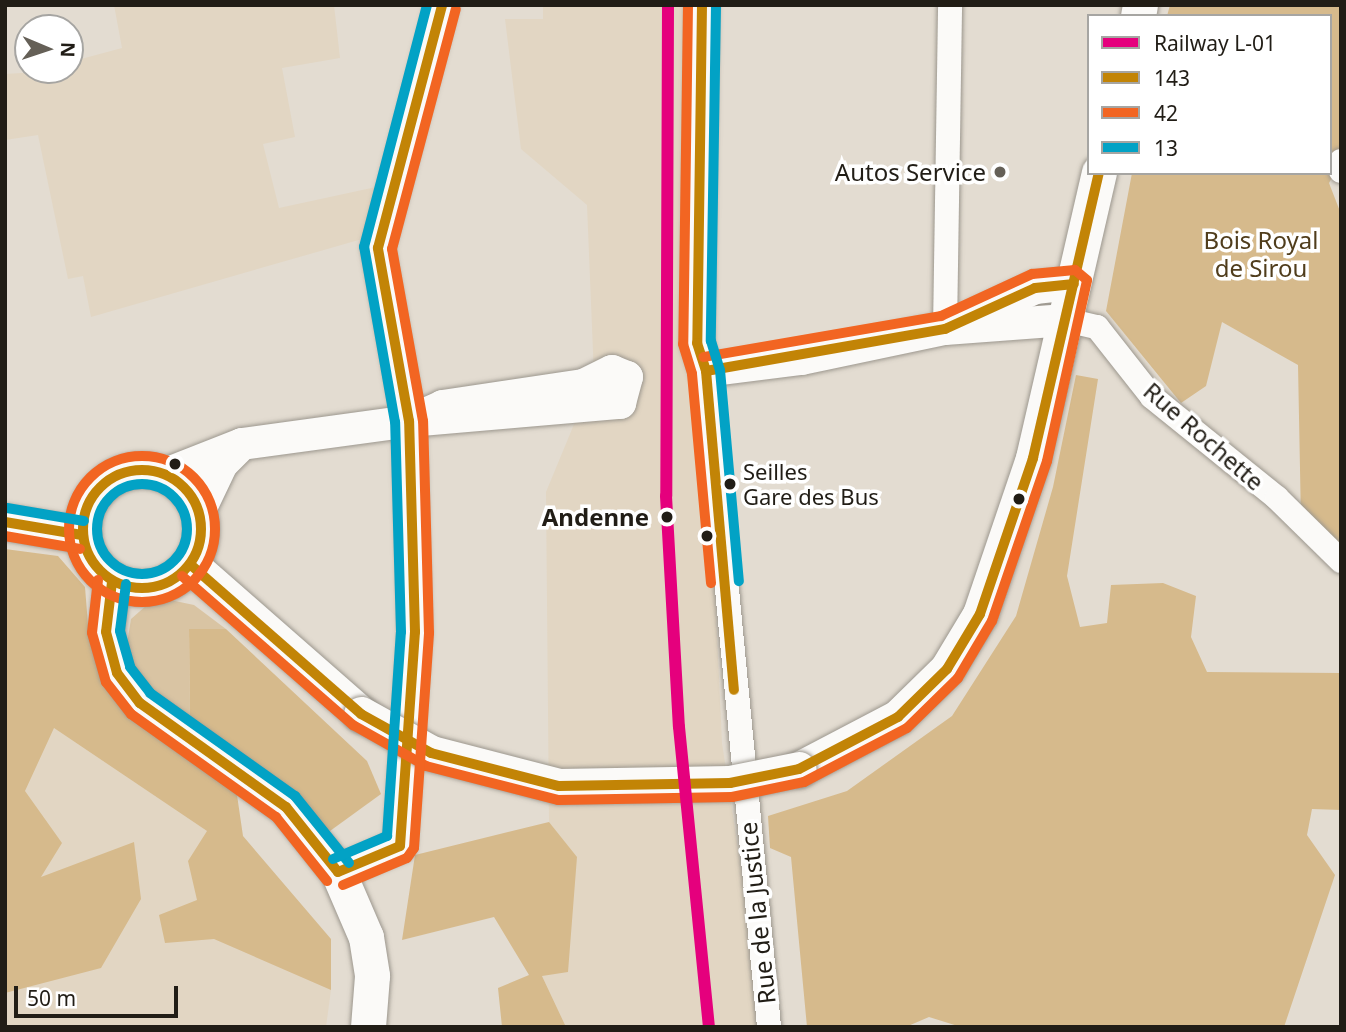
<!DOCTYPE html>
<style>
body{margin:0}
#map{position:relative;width:1346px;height:1032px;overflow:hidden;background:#e3dcd1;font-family:"Noto Sans",sans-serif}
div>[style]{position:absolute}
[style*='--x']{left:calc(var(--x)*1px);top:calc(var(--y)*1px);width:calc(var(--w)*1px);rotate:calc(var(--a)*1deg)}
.built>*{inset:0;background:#e2d6c3}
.green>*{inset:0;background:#d9c4a3}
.forest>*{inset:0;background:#d6ba8c}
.roads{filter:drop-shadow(0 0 2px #9c978e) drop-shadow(0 0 2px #9c978e)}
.minor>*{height:24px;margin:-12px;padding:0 12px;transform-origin:12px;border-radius:12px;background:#fbfaf8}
.tertiary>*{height:32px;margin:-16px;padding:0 16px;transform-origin:16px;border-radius:16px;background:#fbfaf8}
.secondary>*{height:35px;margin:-17.5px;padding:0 17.5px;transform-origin:17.5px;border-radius:17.5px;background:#fbfaf8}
.secondary>.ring{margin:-17.5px;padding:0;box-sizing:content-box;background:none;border:35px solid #fbfaf8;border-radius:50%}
.bridges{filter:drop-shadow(0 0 2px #9c978e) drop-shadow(0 0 2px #9c978e)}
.secondary-bridge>*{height:35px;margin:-17.5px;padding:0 17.5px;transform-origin:17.5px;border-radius:17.5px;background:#fbfaf8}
.bus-1>*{height:10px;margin:-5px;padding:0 5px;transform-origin:5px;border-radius:5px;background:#c28406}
.bus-1>.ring{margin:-5px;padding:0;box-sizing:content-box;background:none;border:10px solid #c28406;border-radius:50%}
.bus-2>*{height:10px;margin:-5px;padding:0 5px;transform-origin:5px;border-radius:5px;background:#f26522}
.bus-2>.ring{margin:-5px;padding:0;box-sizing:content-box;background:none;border:10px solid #f26522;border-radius:50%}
.bus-3>*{height:10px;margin:-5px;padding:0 5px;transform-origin:5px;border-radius:5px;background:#02a2c5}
.bus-3>.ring{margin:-5px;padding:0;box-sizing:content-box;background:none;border:10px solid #02a2c5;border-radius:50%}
.rail-1>*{height:12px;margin:-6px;padding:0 6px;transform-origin:6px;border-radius:6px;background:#e5007d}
.dots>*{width:19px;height:19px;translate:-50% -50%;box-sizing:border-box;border:4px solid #fff;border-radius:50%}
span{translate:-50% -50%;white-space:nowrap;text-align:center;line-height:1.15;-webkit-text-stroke:7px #fff;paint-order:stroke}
.bus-label{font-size:22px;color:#211d16}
.left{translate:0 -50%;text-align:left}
.poi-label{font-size:24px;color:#211d16}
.right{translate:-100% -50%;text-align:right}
.park-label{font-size:24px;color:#503d1c}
.street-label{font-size:24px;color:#211d16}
.stop-label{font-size:24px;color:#211d16;font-weight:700}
.frame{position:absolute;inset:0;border:7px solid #211d16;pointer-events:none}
.legend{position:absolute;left:1087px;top:14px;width:245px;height:161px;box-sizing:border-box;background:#fff;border:2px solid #a6a5a2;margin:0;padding:9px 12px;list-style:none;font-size:21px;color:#211d16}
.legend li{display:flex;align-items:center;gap:14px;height:35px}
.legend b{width:35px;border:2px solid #a6a5a2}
.north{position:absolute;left:14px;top:14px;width:70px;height:70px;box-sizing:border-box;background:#fff;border:2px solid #a6a5a2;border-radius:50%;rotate:92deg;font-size:19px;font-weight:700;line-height:28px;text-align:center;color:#211d16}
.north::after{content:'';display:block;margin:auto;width:24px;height:32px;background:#656057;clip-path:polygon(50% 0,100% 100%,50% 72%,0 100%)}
.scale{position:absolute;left:14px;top:986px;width:164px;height:32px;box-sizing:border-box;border:4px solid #211d16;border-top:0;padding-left:9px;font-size:21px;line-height:24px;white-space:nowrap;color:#211d16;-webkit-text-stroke:5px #fff;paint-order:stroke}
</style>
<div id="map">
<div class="built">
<div style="clip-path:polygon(114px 5px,334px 5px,340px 58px,282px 68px,295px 137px,263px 144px,279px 208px,376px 187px,369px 237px,91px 317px,83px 276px,68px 279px,38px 135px,5px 140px,5px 74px,70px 70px,70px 62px,122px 48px)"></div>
<div style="clip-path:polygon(543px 5px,708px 5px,699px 243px,722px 743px,765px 1027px,566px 1027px,542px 976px,577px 858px,549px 822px,546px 492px,594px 376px,587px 205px,521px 149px,505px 19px,543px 19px)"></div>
<div style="clip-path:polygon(5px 695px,207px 831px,331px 990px,326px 1027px,5px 1027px)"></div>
</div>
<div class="green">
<div style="clip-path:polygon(156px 597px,194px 605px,226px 629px,189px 629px,190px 716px,143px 684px,126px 650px,131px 619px)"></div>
</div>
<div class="forest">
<div style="clip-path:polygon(1170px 5px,1341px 5px,1341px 161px,1329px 183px,1341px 214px,1341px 561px,1301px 521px,1298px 365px,1222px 322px,1206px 386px,1181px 403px,1106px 311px,1132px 173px,1330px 173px,1330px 16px,1167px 16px)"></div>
<div style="clip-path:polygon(1076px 375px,1098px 379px,1067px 576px,1080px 627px,1107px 623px,1111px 585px,1163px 583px,1196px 596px,1191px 637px,1207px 672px,1341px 673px,1341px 810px,1312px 809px,1307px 835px,1335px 875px,1284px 1027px,961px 1027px,929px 1017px,908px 1026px,807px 1027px,791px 857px,770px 848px,768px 816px,847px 791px,952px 716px,1016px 616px,1053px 487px)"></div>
<div style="clip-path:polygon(5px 549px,58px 556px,85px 587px,89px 637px,124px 708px,237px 795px,243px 836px,331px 939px,331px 990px,214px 939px,165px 943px,159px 915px,197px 900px,188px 861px,207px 831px,54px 728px,25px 791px,62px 843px,41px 877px,134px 842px,141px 899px,101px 968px,5px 993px)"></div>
<div style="clip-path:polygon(189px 629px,226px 629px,367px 761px,381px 794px,330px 831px,190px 716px)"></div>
<div style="clip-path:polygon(549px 822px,577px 857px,568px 972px,542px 976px,566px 1027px,502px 1027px,498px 988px,529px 975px,494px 917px,402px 940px,415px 855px)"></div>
</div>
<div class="roads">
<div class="minor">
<div style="--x:1341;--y:161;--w:10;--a:90"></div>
<div style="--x:1066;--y:320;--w:32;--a:13"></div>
<div style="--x:1097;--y:327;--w:89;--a:51.8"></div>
<div style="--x:1152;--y:397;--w:161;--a:38.9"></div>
<div style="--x:1277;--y:498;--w:90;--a:44.5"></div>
<div style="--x:945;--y:329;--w:324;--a:-89.1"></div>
<div style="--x:706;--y:371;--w:659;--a:84.51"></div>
</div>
<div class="tertiary">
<div style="--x:702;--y:5;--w:338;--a:90.8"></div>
<div style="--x:697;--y:343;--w:29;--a:72"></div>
<div style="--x:706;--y:371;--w:96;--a:-7.2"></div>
<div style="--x:801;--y:359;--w:147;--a:-11.8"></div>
<div style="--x:945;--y:329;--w:121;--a:-4.3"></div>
<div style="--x:964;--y:321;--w:78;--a:-24.9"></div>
<div style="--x:1035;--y:288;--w:39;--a:-6"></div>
<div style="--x:166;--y:474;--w:82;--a:-21.5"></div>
<div style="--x:242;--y:444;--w:169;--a:-7.8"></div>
<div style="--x:409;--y:421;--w:212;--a:-4.9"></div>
<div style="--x:620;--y:403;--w:27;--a:-75"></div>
<div style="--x:627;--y:377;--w:16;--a:-158"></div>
<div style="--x:612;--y:371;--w:32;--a:154"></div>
<div style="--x:583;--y:385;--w:142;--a:171.5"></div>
<div style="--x:443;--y:406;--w:37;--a:156"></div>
<div style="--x:199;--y:512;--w:53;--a:-64.4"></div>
<div style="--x:222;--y:464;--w:28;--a:-45"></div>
<div style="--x:338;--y:872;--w:67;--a:-22.8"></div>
<div style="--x:400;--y:846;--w:215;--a:-86"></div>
<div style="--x:415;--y:632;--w:211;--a:-91.6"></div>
<div style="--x:409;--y:421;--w:176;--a:-100.2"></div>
<div style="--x:378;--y:248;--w:251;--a:-75.2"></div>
</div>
<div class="secondary">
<div style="--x:1138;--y:16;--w:11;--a:-80"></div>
<div class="ring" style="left:83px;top:470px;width:83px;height:83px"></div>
<div style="--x:5;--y:522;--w:78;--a:9.6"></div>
<div style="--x:191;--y:565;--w:226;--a:41.2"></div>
<div style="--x:112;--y:582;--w:50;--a:96.8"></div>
<div style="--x:106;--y:632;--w:42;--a:75"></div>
<div style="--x:117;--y:673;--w:38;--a:53"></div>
<div style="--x:140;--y:703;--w:179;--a:35.5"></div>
<div style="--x:286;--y:807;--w:83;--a:51.3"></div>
<div style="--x:338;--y:872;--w:71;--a:66.7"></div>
<div style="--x:366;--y:937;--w:39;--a:81"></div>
<div style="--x:372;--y:976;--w:51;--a:94.5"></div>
<div style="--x:799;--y:769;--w:112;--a:-27.7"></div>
<div style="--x:898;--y:717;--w:69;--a:-44.4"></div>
<div style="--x:947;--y:669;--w:64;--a:-59"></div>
<div style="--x:980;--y:614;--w:165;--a:-71.2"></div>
<div style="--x:1033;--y:458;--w:293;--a:-77"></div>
</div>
</div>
<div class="bridges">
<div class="secondary-bridge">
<div style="--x:361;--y:714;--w:80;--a:29.1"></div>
<div style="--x:431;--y:753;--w:132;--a:14.5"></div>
<div style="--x:559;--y:786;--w:171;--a:-1"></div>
<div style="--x:730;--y:783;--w:70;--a:-11.5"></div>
</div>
</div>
<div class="bus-1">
<div style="--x:702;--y:5;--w:338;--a:90.8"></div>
<div style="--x:697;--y:343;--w:29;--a:72"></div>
<div style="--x:706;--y:371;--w:320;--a:85"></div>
<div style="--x:706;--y:371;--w:243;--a:-10"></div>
<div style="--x:945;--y:329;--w:99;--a:-24.5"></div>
<div style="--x:1035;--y:288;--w:39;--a:-6"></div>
<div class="ring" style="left:83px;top:470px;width:108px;height:108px"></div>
<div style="--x:5;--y:522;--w:78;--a:9.6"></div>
<div style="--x:191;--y:565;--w:226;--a:41.2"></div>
<div style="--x:361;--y:714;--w:80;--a:29.1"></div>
<div style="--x:431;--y:753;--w:132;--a:14.5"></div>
<div style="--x:559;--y:786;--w:171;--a:-1"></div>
<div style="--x:730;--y:783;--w:70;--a:-11.5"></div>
<div style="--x:799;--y:769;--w:112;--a:-27.7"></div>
<div style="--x:898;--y:717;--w:69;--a:-44.4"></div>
<div style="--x:947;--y:669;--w:64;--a:-59"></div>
<div style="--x:980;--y:614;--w:165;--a:-71.2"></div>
<div style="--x:1033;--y:458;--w:293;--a:-77"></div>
<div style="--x:112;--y:582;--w:50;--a:96.8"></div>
<div style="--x:106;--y:632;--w:42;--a:75"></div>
<div style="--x:117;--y:673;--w:38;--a:53"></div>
<div style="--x:140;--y:703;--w:179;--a:35.5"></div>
<div style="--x:286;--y:807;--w:83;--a:51.3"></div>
<div style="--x:338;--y:872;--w:67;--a:-22.8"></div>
<div style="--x:400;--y:846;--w:215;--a:-86"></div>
<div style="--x:415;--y:632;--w:211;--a:-91.6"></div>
<div style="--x:409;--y:421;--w:176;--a:-100.2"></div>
<div style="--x:378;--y:248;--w:251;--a:-75.2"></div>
</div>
<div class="bus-2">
<div style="--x:688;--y:5;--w:339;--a:90.8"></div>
<div style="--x:683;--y:344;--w:31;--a:73"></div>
<div style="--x:692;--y:374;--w:210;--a:84.8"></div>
<div class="ring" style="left:69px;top:456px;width:136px;height:136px"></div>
<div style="--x:5;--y:536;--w:76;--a:9.8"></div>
<div style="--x:182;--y:576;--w:227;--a:41.1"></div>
<div style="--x:353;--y:725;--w:84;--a:29.3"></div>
<div style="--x:426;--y:766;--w:136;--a:14.4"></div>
<div style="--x:558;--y:800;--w:174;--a:-1"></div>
<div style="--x:732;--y:797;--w:74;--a:-11.8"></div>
<div style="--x:804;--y:782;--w:116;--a:-27.7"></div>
<div style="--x:907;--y:728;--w:71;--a:-44.4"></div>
<div style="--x:958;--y:678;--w:66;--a:-59.2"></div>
<div style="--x:992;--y:621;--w:169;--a:-71"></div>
<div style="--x:1047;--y:461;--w:185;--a:-77.5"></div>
<div style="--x:1087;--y:280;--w:16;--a:-140"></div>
<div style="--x:1075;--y:270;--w:43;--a:174.7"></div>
<div style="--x:1032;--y:274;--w:100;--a:155.2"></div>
<div style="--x:941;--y:316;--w:241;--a:170.2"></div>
<div style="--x:98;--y:580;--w:53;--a:96.5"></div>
<div style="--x:92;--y:633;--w:51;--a:74.1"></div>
<div style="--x:106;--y:682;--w:41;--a:52"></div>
<div style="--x:131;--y:714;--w:178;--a:35.4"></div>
<div style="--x:276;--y:817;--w:82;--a:51.4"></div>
<div style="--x:343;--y:885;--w:69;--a:-22.9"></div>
<div style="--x:407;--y:858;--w:12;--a:-55"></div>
<div style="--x:414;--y:848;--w:216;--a:-86"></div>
<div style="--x:429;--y:633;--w:212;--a:-91.6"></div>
<div style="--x:423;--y:421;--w:175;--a:-100.2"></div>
<div style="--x:392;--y:249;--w:248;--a:-75.1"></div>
</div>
<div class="bus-3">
<div style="--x:716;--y:5;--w:336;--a:90.9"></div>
<div style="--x:711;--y:341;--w:30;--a:73"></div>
<div style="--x:720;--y:370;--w:212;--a:84.9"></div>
<div class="ring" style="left:97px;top:484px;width:80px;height:80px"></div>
<div style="--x:7;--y:508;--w:78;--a:9.6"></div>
<div style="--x:126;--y:584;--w:47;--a:97.3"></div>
<div style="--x:120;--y:631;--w:37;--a:74"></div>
<div style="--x:130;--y:667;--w:33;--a:52"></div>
<div style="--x:150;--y:693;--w:178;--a:35.4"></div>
<div style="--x:295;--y:796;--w:86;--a:51.1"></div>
<div style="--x:333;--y:859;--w:59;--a:-23.1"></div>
<div style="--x:387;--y:836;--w:204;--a:-86.1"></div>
<div style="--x:401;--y:632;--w:210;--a:-91.6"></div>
<div style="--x:395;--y:422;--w:178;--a:-100"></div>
<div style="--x:364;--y:247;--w:250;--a:-75.4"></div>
</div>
<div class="rail-1">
<div style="--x:668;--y:5;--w:491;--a:90.2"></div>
<div style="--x:666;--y:496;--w:231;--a:86.8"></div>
<div style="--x:679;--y:727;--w:301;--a:84.3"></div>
</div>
<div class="dots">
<div style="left:1000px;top:172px;background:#656057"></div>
<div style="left:175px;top:464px;background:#211d16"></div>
<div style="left:730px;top:484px;background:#211d16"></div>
<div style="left:1019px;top:499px;background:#211d16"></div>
<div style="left:667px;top:517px;background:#211d16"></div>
<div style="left:707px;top:536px;background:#211d16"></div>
</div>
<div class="bus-label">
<span class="left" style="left:743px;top:484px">Seilles<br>Gare des Bus</span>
</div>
<div class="poi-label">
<span class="right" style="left:986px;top:172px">Autos Service</span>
</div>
<div class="park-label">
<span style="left:1261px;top:254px">Bois Royal<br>de Sirou</span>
</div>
<div class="street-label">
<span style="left:1204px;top:436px;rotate:41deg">Rue Rochette</span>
<span style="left:757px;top:913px;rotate:-96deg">Rue de la Justice</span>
</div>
<div class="stop-label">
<span class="right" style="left:649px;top:517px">Andenne</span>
</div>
<div class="frame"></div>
<ul class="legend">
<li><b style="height:9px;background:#e5007d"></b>Railway L-01</li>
<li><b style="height:9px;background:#c28406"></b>143</li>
<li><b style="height:9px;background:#f26522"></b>42</li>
<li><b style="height:9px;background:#02a2c5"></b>13</li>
</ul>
<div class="north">N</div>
<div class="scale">50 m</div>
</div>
